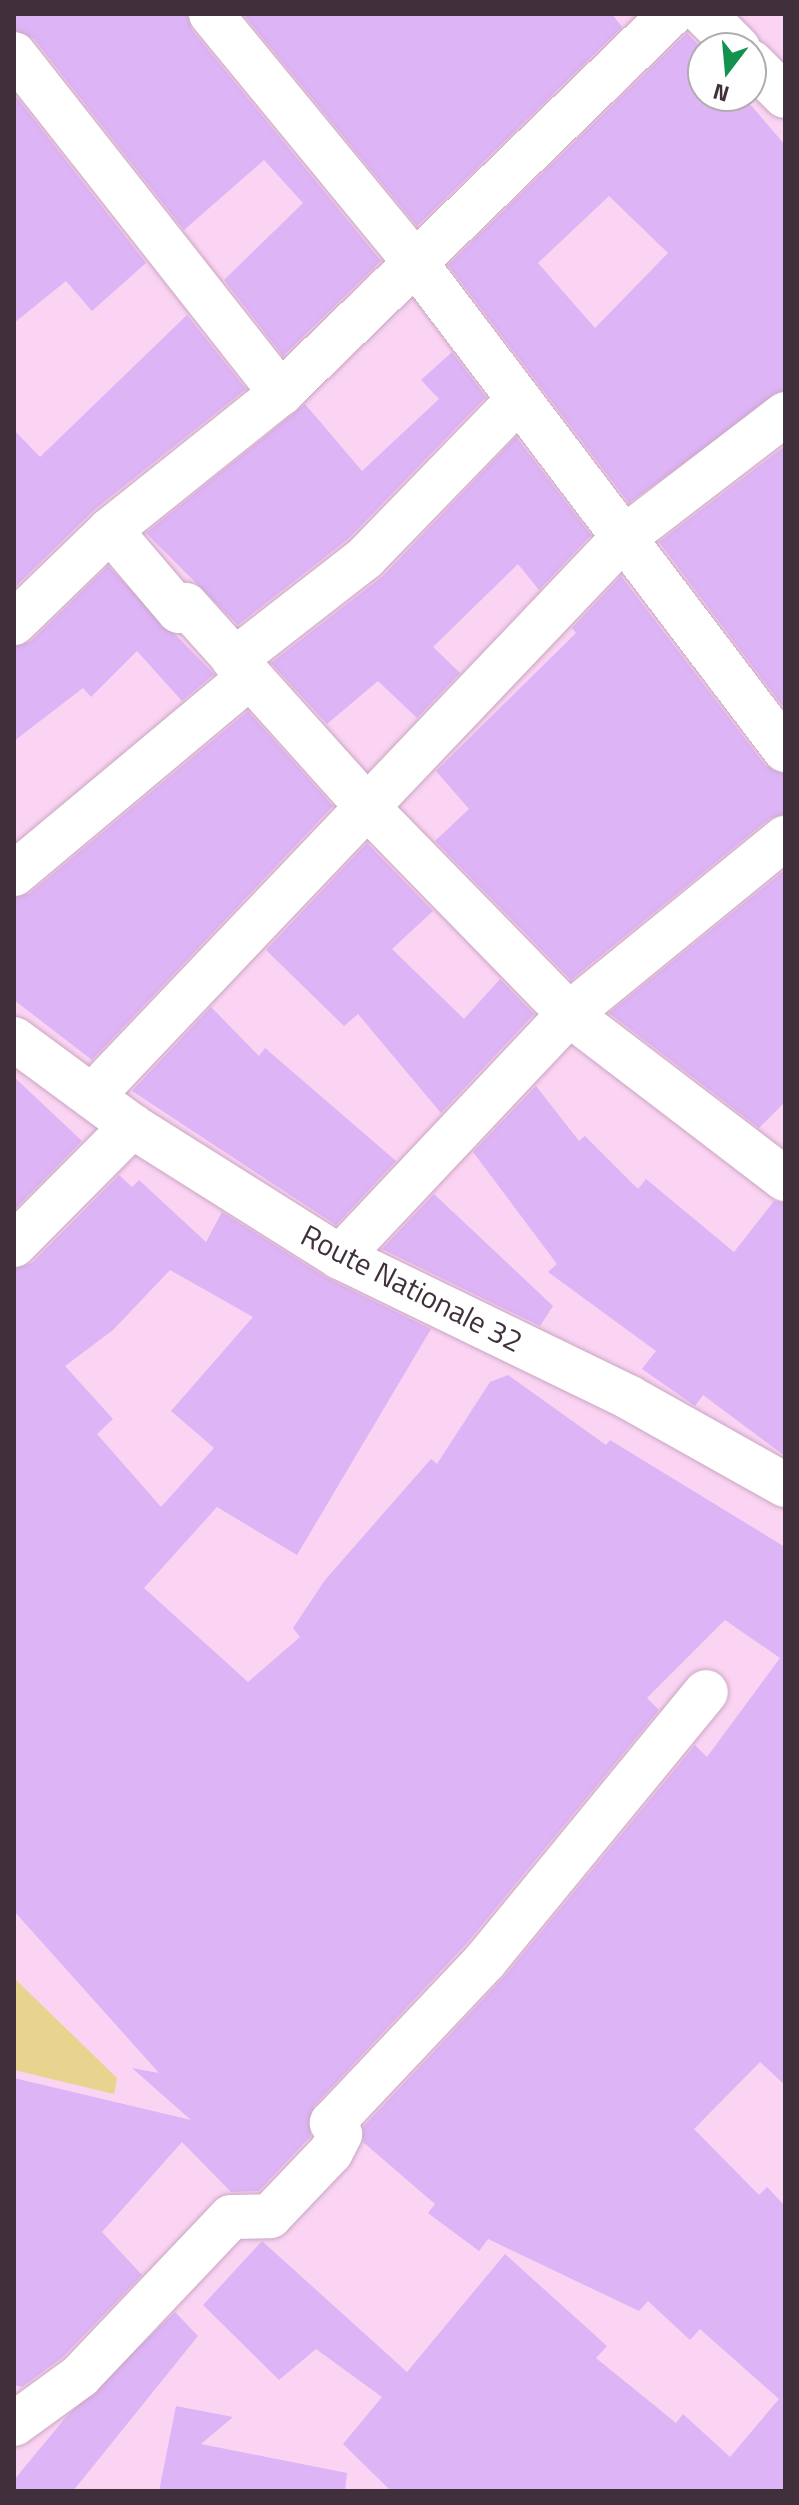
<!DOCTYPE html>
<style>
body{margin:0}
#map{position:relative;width:799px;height:2505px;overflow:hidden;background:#fad4f2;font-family:"Titillium Web",sans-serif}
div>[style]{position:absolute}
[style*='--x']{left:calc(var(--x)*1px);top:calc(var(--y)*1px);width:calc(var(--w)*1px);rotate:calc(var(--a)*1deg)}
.green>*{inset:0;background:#e8d38f}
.building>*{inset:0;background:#ddb4f5}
.roads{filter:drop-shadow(0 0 2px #caa6c3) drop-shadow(0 0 2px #caa6c3)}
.minor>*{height:44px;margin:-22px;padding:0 22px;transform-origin:22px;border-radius:22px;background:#fff}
.tertiary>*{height:44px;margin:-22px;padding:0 22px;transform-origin:22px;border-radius:22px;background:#fff}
span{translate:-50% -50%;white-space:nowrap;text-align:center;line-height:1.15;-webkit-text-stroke:6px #fff;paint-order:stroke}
.street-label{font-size:30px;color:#3f303c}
.frame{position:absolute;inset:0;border:16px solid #3f303c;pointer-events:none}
.north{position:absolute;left:687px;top:32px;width:80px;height:80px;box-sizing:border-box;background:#fff;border:2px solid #b2acb1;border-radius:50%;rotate:196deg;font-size:22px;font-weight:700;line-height:32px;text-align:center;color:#3f303c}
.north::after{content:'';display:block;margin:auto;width:28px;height:36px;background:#13924f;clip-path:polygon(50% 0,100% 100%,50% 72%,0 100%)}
</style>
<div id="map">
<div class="green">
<div style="clip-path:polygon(14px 1978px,117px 2078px,114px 2094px,14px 2070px)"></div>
</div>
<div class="building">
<div style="clip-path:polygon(14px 14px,187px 14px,192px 30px,381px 261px,283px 356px,224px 280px,303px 203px,264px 160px,184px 230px,34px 39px,14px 30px)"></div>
<div style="clip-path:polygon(243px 14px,612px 14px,622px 27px,417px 226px)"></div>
<div style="clip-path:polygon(evenodd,687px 33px,703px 50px,703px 96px,743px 96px,785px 145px,785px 390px,629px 503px,448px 265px,687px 33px,609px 196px,668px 253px,595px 328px,538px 263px,609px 196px)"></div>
<div style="clip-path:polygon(14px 94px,146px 263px,92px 311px,66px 281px,14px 323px)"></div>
<div style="clip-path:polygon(187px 315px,246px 389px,94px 510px,14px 588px,14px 430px,40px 457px)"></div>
<div style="clip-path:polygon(452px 352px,486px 397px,348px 539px,238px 625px,146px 533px,305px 404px,362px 471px,439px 399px,421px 380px)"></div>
<div style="clip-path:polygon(516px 437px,591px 535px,539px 590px,518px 564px,433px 647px,460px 673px,417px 718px,378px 681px,327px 724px,271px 663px,383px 576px)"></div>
<div style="clip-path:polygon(785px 446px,785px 709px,659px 542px)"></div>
<div style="clip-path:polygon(108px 566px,214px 674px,182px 701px,137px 651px,91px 697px,83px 688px,14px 741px,14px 647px,31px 641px)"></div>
<div style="clip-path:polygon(621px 576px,765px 765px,785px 774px,785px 814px,769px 819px,571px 980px,435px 841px,469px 809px,436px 771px,576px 633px,572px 628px)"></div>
<div style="clip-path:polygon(248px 711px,333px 806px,92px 1060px,14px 1000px,14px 898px,30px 893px)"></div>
<div style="clip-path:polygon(367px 843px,433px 911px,392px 949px,464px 1019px,500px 979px,534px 1014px,441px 1113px,358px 1014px,344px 1026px,266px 950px)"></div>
<div style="clip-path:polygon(785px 870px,785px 1102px,759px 1128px,609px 1013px)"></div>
<div style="clip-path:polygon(211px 1007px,259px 1056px,265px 1048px,396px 1161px,336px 1225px,132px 1091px)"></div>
<div style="clip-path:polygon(14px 1077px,82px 1141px,14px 1210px)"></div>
<div style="clip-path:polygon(536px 1086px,579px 1141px,585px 1136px,638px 1189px,646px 1179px,734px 1252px,774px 1201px,785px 1203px,785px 1456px,703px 1395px,695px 1406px,642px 1369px,656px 1351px,548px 1272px,557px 1264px,473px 1152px)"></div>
<div style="clip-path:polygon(evenodd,119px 1175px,132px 1187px,139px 1180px,206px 1242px,222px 1212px,327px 1278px,431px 1329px,297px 1555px,217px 1507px,144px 1588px,248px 1682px,300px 1637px,293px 1628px,325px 1580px,431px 1459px,437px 1464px,490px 1382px,508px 1375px,606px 1445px,610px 1440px,785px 1547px,785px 2085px,760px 2062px,694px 2129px,759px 2195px,767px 2187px,785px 2206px,785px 2491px,391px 2491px,343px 2444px,382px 2397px,316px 2349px,279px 2380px,203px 2305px,262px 2241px,407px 2372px,505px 2254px,607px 2346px,596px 2358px,676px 2423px,683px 2414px,730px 2457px,779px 2399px,700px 2329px,690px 2340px,648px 2301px,639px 2311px,488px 2239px,479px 2251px,428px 2213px,435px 2204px,363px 2142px,363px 2127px,504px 1977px,695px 1745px,707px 1757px,780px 1658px,725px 1620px,647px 1698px,659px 1710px,466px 1944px,314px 2106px,310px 2137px,259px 2191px,231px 2192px,182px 2142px,102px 2232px,142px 2275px,63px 2357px,22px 2387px,14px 2385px,14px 2078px,191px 2120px,132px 2068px,159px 2073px,14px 1911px,14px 1269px,32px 1263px,119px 1175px,170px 1270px,253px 1317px,171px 1411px,214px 1448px,161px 1507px,97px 1434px,113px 1419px,65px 1366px,113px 1330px,170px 1270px)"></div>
<div style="clip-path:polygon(434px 1194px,553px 1306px,540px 1326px,382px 1249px)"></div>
<div style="clip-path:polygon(175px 2312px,198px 2336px,73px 2491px,14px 2491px,14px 2480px,66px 2417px)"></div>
<div style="clip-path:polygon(176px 2406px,233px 2417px,201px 2444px,347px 2473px,345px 2491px,159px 2491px)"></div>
</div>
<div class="roads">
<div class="minor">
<div style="--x:211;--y:14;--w:325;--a:50.6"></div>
<div style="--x:417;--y:265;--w:609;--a:52.81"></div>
<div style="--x:704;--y:14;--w:48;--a:45"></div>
<div style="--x:14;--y:54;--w:432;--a:51.8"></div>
<div style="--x:751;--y:62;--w:48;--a:45"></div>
<div style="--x:110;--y:530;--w:106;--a:49.6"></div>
<div style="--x:179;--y:611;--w:9;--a:-41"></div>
<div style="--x:186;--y:605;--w:275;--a:48.1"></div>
<div style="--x:370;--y:810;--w:285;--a:45.7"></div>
<div style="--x:569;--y:1014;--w:272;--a:37.4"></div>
<div style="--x:14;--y:623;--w:134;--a:-44.1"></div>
<div style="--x:110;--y:530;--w:219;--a:-38.7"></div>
<div style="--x:281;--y:393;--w:544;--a:-44.18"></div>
<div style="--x:234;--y:660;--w:166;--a:-37.9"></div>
<div style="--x:365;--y:558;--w:216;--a:-45.9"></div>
<div style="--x:14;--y:874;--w:305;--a:-39.9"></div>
<div style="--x:93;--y:1095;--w:766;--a:-46.43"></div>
<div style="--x:621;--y:540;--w:207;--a:-37.5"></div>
<div style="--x:14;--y:1245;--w:168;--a:-45.2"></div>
<div style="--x:340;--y:1257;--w:334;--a:-46.7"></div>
<div style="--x:569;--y:1014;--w:279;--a:-39.2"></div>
<div style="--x:14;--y:2424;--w:82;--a:-36"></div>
<div style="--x:80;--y:2376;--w:219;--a:-46.5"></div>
<div style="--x:231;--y:2217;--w:39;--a:-1"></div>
<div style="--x:270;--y:2216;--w:88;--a:-46.4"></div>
<div style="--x:331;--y:2152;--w:20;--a:-63"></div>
<div style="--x:340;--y:2134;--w:14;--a:-126"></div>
<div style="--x:332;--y:2123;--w:223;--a:-46.6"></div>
<div style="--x:485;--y:1961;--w:348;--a:-50.6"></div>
</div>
<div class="tertiary">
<div style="--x:14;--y:1039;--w:147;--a:36.4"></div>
<div style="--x:132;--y:1126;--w:246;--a:32.2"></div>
<div style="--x:340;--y:1257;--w:322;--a:25.9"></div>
<div style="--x:630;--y:1398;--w:178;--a:29.3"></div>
</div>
</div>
<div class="street-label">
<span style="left:412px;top:1288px;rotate:27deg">Route Nationale 32</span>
</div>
<div class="frame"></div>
<div class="north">N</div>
</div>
